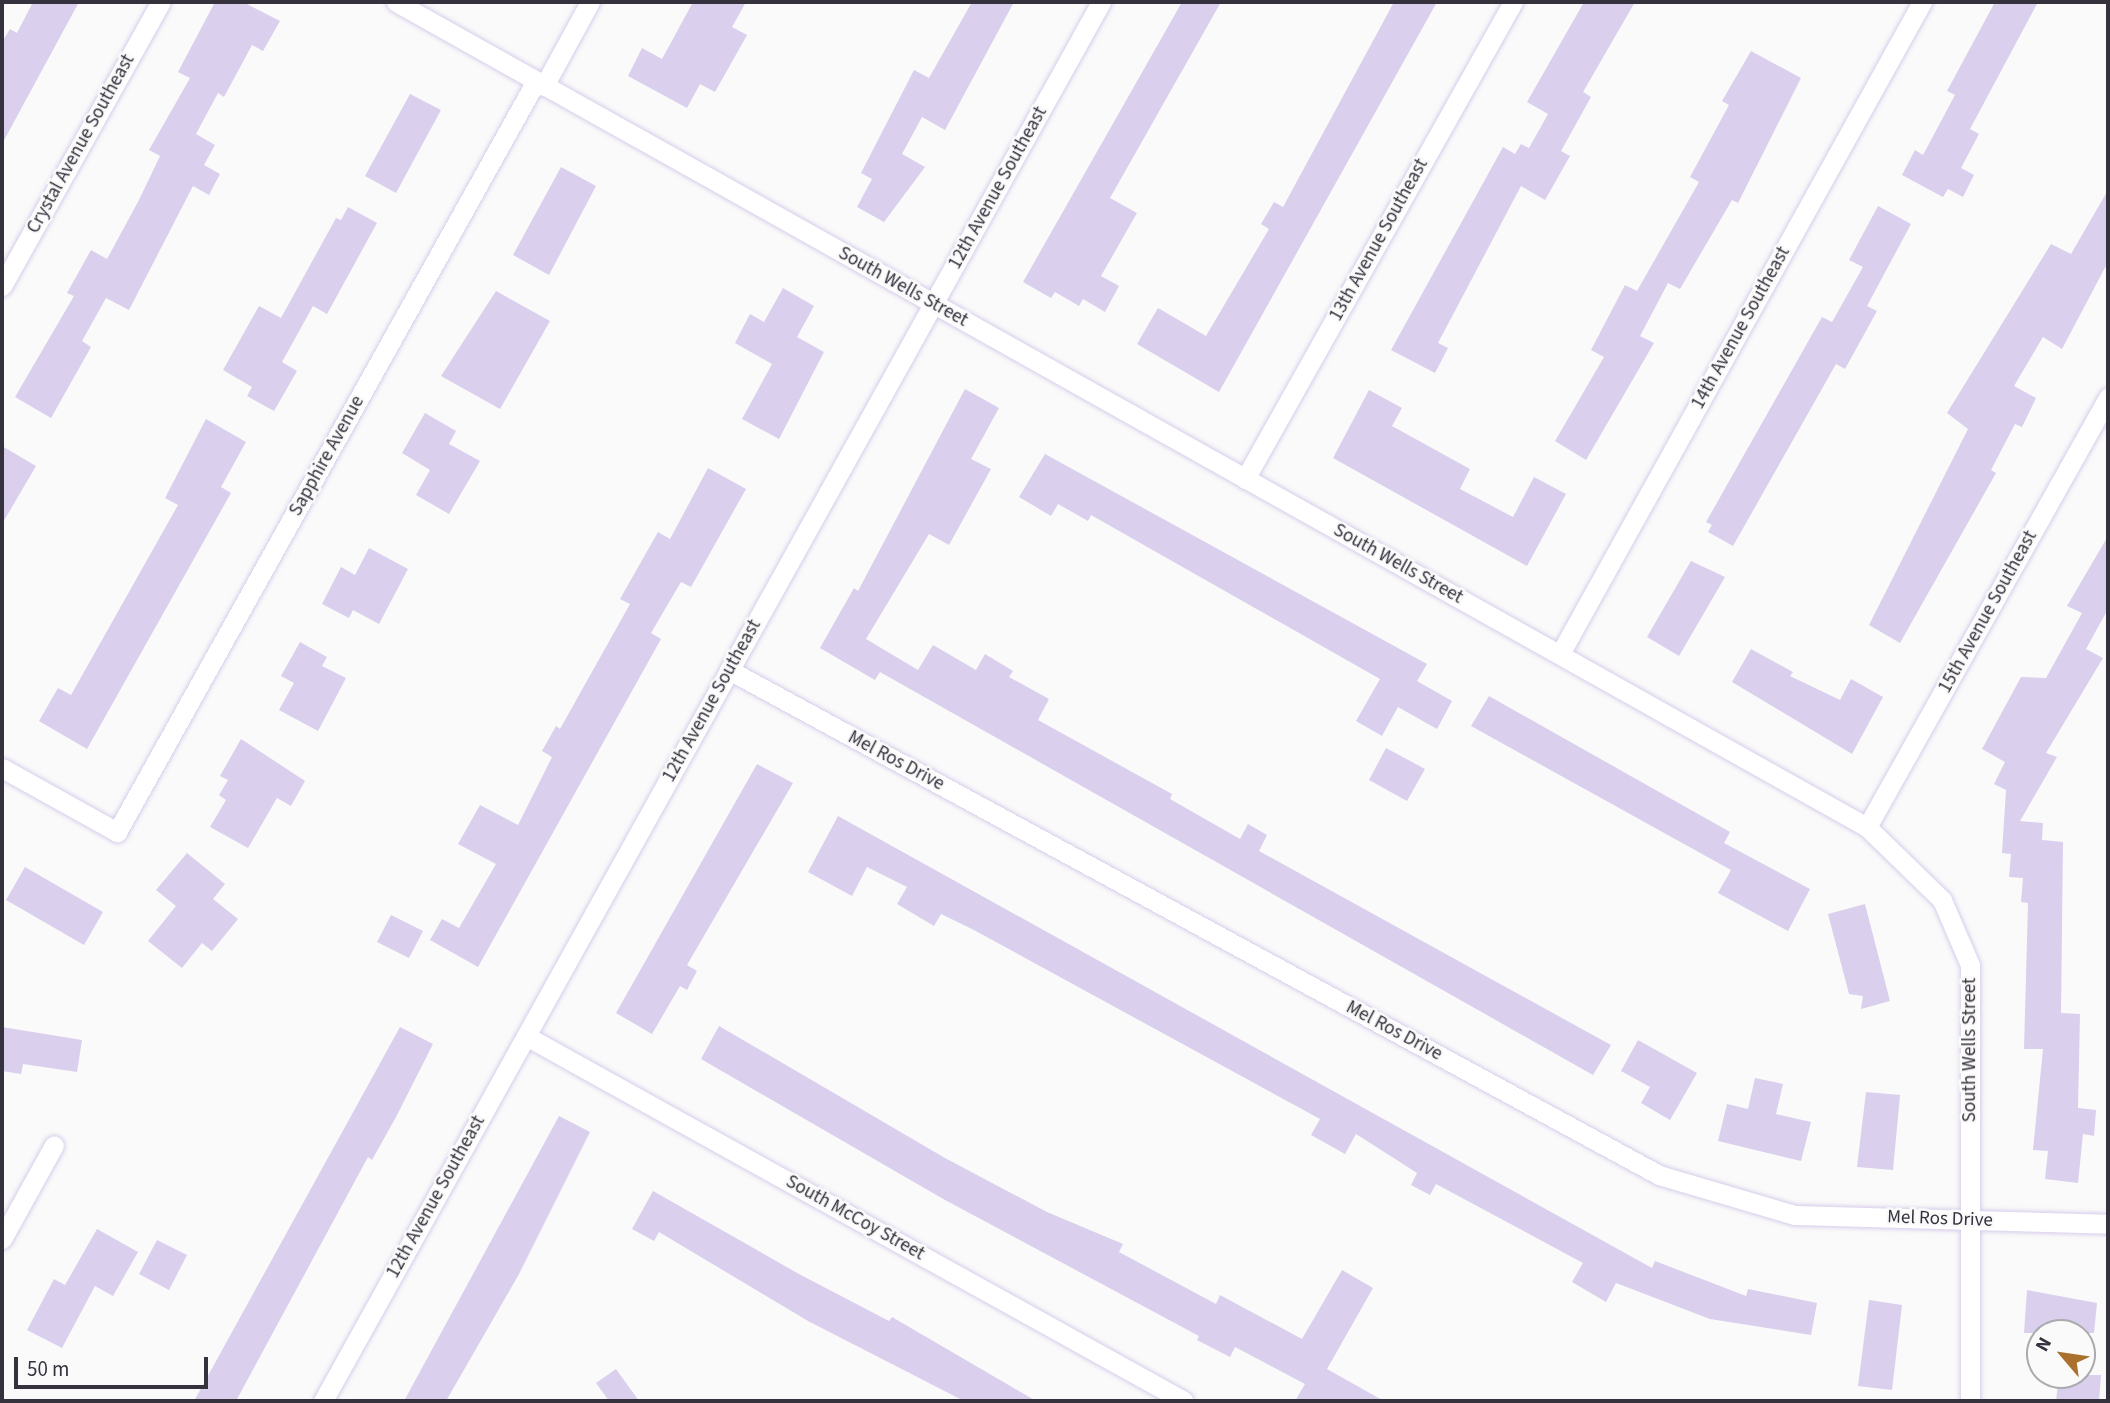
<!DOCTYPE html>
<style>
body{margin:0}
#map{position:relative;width:2110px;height:1403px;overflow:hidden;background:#fafafa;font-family:"Source Sans 3",sans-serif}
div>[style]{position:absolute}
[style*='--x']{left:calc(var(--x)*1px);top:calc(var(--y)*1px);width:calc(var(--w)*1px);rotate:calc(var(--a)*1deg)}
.building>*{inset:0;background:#dacfed}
.roads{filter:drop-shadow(0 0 2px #d7cdea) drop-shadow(0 0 2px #d7cdea)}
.minor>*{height:19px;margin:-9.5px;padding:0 9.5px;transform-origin:9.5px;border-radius:9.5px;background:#fff}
span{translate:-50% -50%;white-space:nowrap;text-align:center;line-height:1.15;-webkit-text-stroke:5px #fafafa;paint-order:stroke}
.street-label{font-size:19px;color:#35313d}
.frame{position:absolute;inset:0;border:4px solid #35313d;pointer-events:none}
.north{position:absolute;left:2026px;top:1319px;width:70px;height:70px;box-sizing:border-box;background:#fafafa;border:2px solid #abaaae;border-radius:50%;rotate:299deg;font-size:19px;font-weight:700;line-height:28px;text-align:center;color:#35313d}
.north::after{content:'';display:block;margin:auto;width:24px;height:32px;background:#a9702e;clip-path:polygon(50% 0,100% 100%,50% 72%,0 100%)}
.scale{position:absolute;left:14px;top:1357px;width:194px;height:32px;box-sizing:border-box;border:4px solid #35313d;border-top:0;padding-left:9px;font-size:21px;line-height:24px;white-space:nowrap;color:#35313d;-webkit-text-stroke:5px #fafafa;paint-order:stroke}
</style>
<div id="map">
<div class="building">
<div style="clip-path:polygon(33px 2px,79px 2px,2px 144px,2px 42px,10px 29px,17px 33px)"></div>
<div style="clip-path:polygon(215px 2px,243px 2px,280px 21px,263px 51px,252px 45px,224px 97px,218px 93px,196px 134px,215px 145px,204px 165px,220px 174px,209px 195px,193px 186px,129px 310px,106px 298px,82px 341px,91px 347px,51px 418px,15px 397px,74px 296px,67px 293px,91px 250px,107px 259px,139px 200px,160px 156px,149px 150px,190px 78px,178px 72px)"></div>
<div style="clip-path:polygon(693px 2px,746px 2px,732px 27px,747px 35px,715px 92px,700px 84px,687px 108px,628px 76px,642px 48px,662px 59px)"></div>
<div style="clip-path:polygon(972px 2px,1014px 2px,945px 130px,922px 117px,902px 154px,925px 167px,884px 222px,857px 207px,872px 179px,861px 173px,914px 70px,929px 78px)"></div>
<div style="clip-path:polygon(1182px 2px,1221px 2px,1110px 198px,1137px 213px,1101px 276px,1119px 286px,1105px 312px,1083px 299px,1079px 306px,1055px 292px,1051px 298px,1023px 282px)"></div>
<div style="clip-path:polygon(1394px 2px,1437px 2px,1219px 392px,1137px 344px,1158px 308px,1206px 336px,1269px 229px,1261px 224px,1274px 202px,1283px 207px)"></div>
<div style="clip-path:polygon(1584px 2px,1635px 2px,1583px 92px,1591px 97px,1561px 151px,1570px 156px,1545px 200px,1521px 186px,1438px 343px,1448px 348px,1435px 373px,1391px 350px,1503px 147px,1515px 154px,1521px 144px,1529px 148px,1548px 114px,1527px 102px)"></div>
<div style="clip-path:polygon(1995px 2px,2038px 2px,1970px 129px,1979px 134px,1961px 168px,1974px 175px,1963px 197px,1948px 189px,1943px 197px,1902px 175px,1915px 150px,1923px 155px,1955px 95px,1947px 91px)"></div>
<div style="clip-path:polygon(1751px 51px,1801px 78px,1738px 203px,1732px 200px,1680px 289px,1668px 283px,1640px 336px,1654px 343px,1586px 460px,1555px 441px,1604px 357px,1591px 350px,1625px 285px,1637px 291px,1699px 182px,1690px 177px,1729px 105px,1722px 101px)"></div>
<div style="clip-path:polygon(410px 94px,441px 110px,396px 193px,365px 176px)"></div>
<div style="clip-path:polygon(561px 167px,596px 186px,549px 275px,513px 255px)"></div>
<div style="clip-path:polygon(2108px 190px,2108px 262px,2062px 349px,2043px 337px,2014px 386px,2036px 398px,2022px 427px,2015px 424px,1991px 470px,1996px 473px,1900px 643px,1869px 625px,1968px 429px,1947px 413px,2051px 244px,2071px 254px)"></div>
<div style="clip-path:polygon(1878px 206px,1911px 224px,1867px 306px,1877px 311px,1845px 369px,1836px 364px,1733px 546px,1708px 532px,1712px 525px,1706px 522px,1822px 317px,1832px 322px,1863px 267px,1849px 260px)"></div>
<div style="clip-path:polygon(348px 207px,377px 223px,327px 314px,313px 306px,282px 362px,297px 371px,274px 411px,247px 396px,252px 387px,223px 370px,259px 306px,281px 318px,336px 218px,341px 220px)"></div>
<div style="clip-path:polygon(783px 288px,814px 306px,797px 337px,824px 352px,779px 439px,742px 419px,772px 364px,735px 343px,750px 314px,764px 322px)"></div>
<div style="clip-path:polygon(496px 291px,550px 321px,500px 409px,441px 376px)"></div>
<div style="clip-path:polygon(965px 389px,999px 408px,971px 459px,991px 469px,949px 545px,929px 534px,866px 639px,918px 670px,933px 645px,976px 670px,985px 654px,1013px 671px,1009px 677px,1049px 699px,1038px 720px,1172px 794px,1170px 799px,1240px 839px,1248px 824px,1267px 835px,1259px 851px,1611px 1045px,1593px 1075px,880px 672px,875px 680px,820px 648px,854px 588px,858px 591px)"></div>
<div style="clip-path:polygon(1369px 390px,1402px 408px,1392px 426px,1470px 469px,1460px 489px,1513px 517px,1534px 477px,1566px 494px,1527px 566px,1333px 458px)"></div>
<div style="clip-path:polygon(425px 413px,456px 431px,449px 444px,480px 461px,449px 514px,416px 495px,430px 470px,402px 453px)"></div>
<div style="clip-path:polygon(206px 419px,246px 442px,221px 487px,231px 493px,87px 749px,39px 721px,58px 688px,71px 695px,178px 505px,165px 498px)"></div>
<div style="clip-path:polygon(2px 446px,36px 466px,2px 524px)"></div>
<div style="clip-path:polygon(1045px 454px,1427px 664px,1417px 681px,1452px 701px,1437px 729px,1398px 707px,1382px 736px,1356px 721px,1380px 679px,1091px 515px,1088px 521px,1058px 504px,1051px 516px,1019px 497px)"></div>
<div style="clip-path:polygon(708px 468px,746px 489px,691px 587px,681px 582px,651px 633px,661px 639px,478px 967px,430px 940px,442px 919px,459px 928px,496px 864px,458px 844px,480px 805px,518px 825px,552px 757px,542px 751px,556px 726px,560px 729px,630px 604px,620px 599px,658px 532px,670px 539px)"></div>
<div style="clip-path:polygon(2108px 536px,2108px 609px,2086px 649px,2103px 658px,2046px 753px,2057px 757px,2020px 821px,2043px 823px,2042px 840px,2063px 842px,2061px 1013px,2080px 1014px,2078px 1108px,2096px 1110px,2094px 1136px,2083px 1134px,2078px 1183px,2045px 1179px,2048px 1151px,2033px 1150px,2043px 1049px,2024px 1049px,2028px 903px,2021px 902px,2023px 878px,2009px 877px,2011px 854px,2002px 853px,2006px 790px,1994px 784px,2005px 762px,1982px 749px,2021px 677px,2046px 678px,2082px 613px,2067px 606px)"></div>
<div style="clip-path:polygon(369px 548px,408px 569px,379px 624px,353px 610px,349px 618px,322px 604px,341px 567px,355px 575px)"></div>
<div style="clip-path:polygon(1691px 561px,1725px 577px,1679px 656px,1647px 637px)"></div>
<div style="clip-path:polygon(300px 642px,327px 657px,322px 666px,346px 678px,318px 731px,279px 710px,294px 683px,281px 676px)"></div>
<div style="clip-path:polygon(1751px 649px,1793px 672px,1790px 676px,1840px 700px,1851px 679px,1883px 697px,1852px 754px,1732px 682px)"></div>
<div style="clip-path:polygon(1489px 696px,1730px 832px,1724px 843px,1810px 889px,1788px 931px,1718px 893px,1731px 870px,1471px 726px)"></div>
<div style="clip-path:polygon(241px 739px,305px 781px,291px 806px,277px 798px,248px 848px,210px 827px,226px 800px,219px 795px,228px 780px,220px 776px)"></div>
<div style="clip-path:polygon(1386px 748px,1425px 769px,1407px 801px,1369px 780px)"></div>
<div style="clip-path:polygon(757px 764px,793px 783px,687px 965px,697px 971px,687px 990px,680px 986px,652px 1034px,616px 1013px)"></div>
<div style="clip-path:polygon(838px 816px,1652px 1268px,1655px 1261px,1746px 1296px,1748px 1289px,1817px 1303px,1811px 1335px,1710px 1319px,1616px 1283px,1606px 1302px,1572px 1282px,1583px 1263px,1436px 1184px,1430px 1195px,1411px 1185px,1417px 1173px,1356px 1134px,1345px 1154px,1311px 1135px,1320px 1119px,972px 929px,941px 914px,934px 926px,897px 904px,907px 887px,867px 867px,852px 896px,808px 872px)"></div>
<div style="clip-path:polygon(187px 853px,225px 884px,213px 899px,238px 919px,212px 951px,202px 943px,182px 968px,148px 941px,176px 906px,156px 890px)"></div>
<div style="clip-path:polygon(25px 867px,103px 912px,84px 945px,6px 900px)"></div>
<div style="clip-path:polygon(1865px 904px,1890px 1001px,1861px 1009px,1863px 996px,1849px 994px,1828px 914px)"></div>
<div style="clip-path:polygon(391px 915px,423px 931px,409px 958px,377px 942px)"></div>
<div style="clip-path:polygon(719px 1026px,945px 1158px,1047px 1212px,1123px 1244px,1119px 1252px,1216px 1304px,1220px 1295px,1302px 1339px,1342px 1270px,1373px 1288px,1327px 1369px,1384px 1401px,1295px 1401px,1305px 1384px,1235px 1347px,1230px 1357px,1197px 1340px,1199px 1336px,945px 1200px,701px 1059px)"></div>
<div style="clip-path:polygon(2px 1027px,82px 1040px,77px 1072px,23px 1064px,21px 1074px,2px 1071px)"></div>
<div style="clip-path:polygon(400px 1027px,433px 1044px,396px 1117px,372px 1160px,368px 1157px,236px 1401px,194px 1401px)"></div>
<div style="clip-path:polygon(1638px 1040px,1697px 1073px,1670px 1120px,1641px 1103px,1650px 1087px,1621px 1071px)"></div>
<div style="clip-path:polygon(1755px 1078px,1783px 1084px,1776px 1114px,1811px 1122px,1801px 1161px,1718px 1141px,1727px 1104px,1748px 1109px)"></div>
<div style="clip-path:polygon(1866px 1092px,1900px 1095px,1893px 1170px,1857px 1167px)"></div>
<div style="clip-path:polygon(559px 1116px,590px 1132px,519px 1274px,446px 1401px,404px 1401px)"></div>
<div style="clip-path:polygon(653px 1191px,799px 1274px,889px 1321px,892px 1317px,1036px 1401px,964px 1401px,808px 1321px,659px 1232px,654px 1241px,632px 1229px)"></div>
<div style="clip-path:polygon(97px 1229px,138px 1252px,113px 1296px,95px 1286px,62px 1348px,27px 1330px,54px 1279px,65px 1285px)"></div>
<div style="clip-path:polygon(157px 1240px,187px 1255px,169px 1290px,139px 1274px)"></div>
<div style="clip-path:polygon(2027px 1290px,2097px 1303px,2094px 1333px,2024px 1333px)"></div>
<div style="clip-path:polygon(1869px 1300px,1902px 1305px,1892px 1390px,1858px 1386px)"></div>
<div style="clip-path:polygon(616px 1369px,639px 1401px,609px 1401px,596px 1383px)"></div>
<div style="clip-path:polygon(2059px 1375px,2101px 1375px,2099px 1401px,2056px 1401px)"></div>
</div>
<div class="roads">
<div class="minor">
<div style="--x:396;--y:2;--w:1687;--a:29.29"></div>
<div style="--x:1867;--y:827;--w:105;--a:44.2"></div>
<div style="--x:1942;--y:900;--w:71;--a:66.7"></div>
<div style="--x:1970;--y:965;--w:436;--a:90"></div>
<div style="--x:544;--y:86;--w:96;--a:-61.3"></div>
<div style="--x:2;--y:286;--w:325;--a:-60.8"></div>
<div style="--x:1245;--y:479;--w:547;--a:-60.67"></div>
<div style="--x:1560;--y:654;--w:746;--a:-60.96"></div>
<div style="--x:729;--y:670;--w:1058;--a:28.5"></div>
<div style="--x:1659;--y:1175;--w:142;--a:16.4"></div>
<div style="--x:1795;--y:1215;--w:313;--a:1.6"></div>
<div style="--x:2;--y:768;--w:132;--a:29.1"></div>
<div style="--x:117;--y:832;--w:860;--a:-60.84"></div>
<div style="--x:1867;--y:827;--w:493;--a:-60.7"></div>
<div style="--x:526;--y:1036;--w:752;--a:29.02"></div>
<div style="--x:2;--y:1239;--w:107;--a:-61"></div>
<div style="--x:323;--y:1401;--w:1601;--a:-60.92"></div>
</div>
</div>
<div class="street-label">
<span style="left:81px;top:144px;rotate:-61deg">Crystal Avenue Southeast</span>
<span style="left:998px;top:188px;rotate:-61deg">12th Avenue Southeast</span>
<span style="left:1379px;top:240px;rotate:-61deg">13th Avenue Southeast</span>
<span style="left:903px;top:287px;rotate:29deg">South Wells Street</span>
<span style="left:1741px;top:328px;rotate:-61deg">14th Avenue Southeast</span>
<span style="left:327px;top:456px;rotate:-61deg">Sapphire Avenue</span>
<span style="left:1398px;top:564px;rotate:29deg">South Wells Street</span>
<span style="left:1988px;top:612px;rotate:-61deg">15th Avenue Southeast</span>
<span style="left:712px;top:701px;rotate:-61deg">12th Avenue Southeast</span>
<span style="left:896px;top:761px;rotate:28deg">Mel Ros Drive</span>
<span style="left:1394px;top:1031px;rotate:28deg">Mel Ros Drive</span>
<span style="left:1970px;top:1050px;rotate:-90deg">South Wells Street</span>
<span style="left:436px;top:1197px;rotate:-61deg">12th Avenue Southeast</span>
<span style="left:855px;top:1218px;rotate:29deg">South McCoy Street</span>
<span style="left:1940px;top:1219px;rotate:2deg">Mel Ros Drive</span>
</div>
<div class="frame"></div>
<div class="north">N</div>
<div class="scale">50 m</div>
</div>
